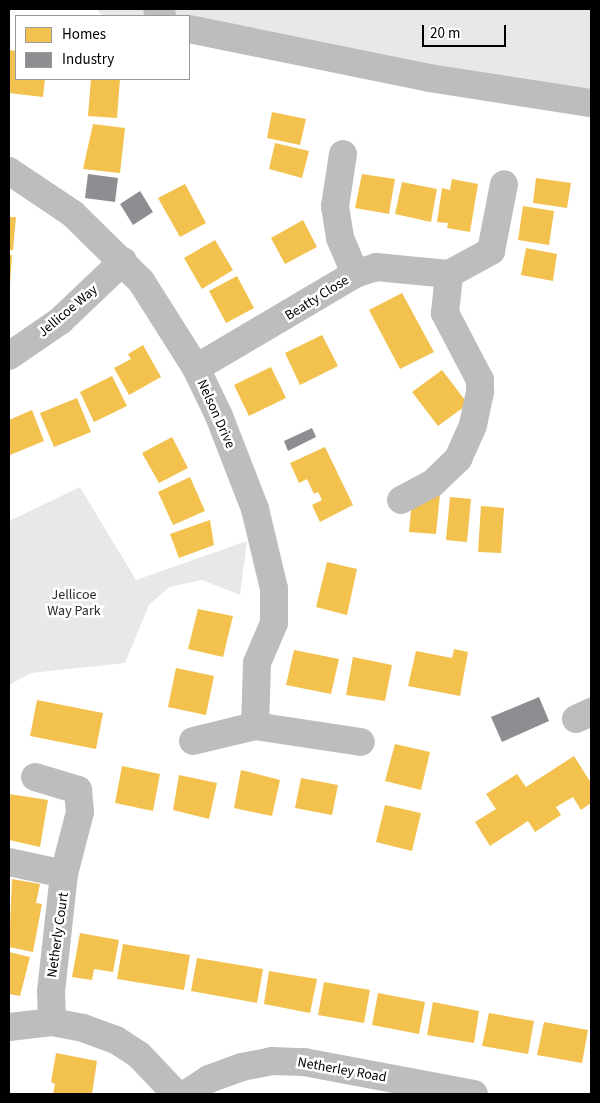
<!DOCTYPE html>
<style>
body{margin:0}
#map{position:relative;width:600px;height:1103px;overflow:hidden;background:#fff;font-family:"Source Sans 3",sans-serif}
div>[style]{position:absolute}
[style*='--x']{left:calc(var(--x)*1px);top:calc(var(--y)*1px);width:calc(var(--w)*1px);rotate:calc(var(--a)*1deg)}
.green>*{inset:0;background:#e8e8e8}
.homes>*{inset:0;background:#f2c14e}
.industry>*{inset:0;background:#8d8d92}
.minor>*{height:28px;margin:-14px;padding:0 14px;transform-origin:14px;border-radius:14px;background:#bdbdbd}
span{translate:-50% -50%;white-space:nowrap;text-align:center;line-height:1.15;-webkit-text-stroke:5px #fff;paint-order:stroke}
.street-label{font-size:14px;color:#000}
.park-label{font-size:14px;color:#2c2c2c}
.frame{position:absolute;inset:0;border:10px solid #000;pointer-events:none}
.legend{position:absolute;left:15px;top:15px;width:175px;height:65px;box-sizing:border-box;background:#fff;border:1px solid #999;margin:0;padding:6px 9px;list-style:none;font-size:15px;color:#000}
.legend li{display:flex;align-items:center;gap:10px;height:25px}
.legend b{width:25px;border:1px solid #999}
.scale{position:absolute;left:422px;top:25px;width:84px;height:22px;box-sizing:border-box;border:2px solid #000;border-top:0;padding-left:6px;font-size:15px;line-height:18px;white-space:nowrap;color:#000;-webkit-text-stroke:4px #fff;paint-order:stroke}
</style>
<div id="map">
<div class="green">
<div style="clip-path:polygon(97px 9px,591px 9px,591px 111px,189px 16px,102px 16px)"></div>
<div style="clip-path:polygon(80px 487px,136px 580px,247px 541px,240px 595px,202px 580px,169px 587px,149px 605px,125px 663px,31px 673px,9px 685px,9px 521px)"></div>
</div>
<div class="homes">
<div style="clip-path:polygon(9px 50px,16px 51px,16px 79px,45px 79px,43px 97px,9px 93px)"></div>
<div style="clip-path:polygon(91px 79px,120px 79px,117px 118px,88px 116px)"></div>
<div style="clip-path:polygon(272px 112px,306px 119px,300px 145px,267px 138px)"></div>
<div style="clip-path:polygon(93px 124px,125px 128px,120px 173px,83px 169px)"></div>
<div style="clip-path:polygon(275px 143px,309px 151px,302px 178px,269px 169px)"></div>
<div style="clip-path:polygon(362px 174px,395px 179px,389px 214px,355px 208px)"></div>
<div style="clip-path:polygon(536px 178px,571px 183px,567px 208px,533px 203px)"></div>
<div style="clip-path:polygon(452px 179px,478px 184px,470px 232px,447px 228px,448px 223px,437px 222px,442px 188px,450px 190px)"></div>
<div style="clip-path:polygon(402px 182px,437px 189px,431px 222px,395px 214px)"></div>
<div style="clip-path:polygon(185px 184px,206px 223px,180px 237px,158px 198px)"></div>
<div style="clip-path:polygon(523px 206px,554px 211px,549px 245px,518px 240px)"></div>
<div style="clip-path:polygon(9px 217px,16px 217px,13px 250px,9px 250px)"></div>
<div style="clip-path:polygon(303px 220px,317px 247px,285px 264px,271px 238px)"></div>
<div style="clip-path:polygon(215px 240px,233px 270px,202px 289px,184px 258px)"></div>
<div style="clip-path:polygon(526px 248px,557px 254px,553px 281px,521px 275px)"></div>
<div style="clip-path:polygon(9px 255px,12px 255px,10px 286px,9px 286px)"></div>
<div style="clip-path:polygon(237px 276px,254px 308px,226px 323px,209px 291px)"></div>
<div style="clip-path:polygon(402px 293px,434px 352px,400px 369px,369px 310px)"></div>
<div style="clip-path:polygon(322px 335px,338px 366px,300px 385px,285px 353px)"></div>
<div style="clip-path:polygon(143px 345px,161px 377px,129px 395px,114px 368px,131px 359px,128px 354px)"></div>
<div style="clip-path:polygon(271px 367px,286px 398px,249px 416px,234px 385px)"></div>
<div style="clip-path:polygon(442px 370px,468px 404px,438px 426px,412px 392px)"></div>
<div style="clip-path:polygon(112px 376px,127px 406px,94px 422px,80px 392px)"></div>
<div style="clip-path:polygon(77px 398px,91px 432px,54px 447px,40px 413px)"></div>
<div style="clip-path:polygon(32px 410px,44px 441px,10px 455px,9px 420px)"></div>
<div style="clip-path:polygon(172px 437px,188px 468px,159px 483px,142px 453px)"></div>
<div style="clip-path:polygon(325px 447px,353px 505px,320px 522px,312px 505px,322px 500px,318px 492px,314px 494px,307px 479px,299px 483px,290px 463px)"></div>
<div style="clip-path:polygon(190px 477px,205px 511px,173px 525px,158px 492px)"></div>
<div style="clip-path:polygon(440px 494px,436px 534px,409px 532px,412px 500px)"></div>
<div style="clip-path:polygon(450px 497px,471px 499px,467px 542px,446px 540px)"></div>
<div style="clip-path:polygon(481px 506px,504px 508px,501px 553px,478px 552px)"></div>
<div style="clip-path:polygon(210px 520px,214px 545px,179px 558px,170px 534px)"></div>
<div style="clip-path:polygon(327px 562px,357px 569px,347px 615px,316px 607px)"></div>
<div style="clip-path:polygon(198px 609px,233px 616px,223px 657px,188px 649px)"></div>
<div style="clip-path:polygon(454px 649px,468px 652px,460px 696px,408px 686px,416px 651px,452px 658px)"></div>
<div style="clip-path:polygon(294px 650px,339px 659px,331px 694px,286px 685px)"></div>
<div style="clip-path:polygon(353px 657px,392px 665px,385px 701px,346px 695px)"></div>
<div style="clip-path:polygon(176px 668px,214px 676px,206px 715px,168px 707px)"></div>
<div style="clip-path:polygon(37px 700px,103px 713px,96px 749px,30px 736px)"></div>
<div style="clip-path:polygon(395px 744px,430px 752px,421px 790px,385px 781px)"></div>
<div style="clip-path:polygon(574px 756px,591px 783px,591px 803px,581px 810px,573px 797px,556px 807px,561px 815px,535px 832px,528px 821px,490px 846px,475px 822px,496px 809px,486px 794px,517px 774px,526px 787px)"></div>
<div style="clip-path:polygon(122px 766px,160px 774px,153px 811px,115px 803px)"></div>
<div style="clip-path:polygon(241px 770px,280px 780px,272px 816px,234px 808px)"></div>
<div style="clip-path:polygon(179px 775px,217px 783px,209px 819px,173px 810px)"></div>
<div style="clip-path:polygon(301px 778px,338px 785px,332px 815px,295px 808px)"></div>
<div style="clip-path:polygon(9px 794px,48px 800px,40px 847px,9px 840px)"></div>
<div style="clip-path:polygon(385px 805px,421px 813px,412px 851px,376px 842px)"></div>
<div style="clip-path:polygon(12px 879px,40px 884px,36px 903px,42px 904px,33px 952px,9px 947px)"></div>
<div style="clip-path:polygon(80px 933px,119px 940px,113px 972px,94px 969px,92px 980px,72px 977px)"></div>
<div style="clip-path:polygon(123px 944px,190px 955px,184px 990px,117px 979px)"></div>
<div style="clip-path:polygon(9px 952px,30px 957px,20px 996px,9px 994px)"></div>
<div style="clip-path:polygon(197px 958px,263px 969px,257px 1003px,191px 991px)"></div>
<div style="clip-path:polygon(269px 971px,317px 979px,310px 1013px,264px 1004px)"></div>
<div style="clip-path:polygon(324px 982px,370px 990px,364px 1023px,318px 1015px)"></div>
<div style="clip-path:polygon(378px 993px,425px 1002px,419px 1034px,372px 1025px)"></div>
<div style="clip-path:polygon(433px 1002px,479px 1011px,474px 1043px,427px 1035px)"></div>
<div style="clip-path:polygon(489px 1013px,534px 1021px,528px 1054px,482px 1046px)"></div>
<div style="clip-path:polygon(544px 1022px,588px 1030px,582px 1063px,537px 1055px)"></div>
<div style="clip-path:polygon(56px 1053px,97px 1061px,92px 1094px,53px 1094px,55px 1084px,51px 1082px)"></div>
</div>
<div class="industry">
<div style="clip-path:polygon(88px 174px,118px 178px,115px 202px,85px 198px)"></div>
<div style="clip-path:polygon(140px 191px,153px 212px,133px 225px,120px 204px)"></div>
<div style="clip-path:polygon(312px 428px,316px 437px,288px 451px,284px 441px)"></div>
<div style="clip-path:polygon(539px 697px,549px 721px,502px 742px,491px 717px)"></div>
</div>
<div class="minor">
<div style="--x:157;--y:9;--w:9;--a:54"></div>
<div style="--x:189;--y:29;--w:245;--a:11.5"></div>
<div style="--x:429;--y:78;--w:164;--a:8.8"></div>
<div style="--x:343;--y:154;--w:53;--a:98.7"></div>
<div style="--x:335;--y:206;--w:32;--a:81"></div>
<div style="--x:340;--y:238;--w:39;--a:67"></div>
<div style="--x:9;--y:171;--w:77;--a:33.9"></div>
<div style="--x:73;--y:214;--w:95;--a:44.6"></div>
<div style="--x:141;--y:281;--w:103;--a:57.7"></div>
<div style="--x:196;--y:368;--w:53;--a:64.4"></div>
<div style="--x:219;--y:416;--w:100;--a:68.8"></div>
<div style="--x:255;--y:509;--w:82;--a:76.6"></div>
<div style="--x:274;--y:589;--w:34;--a:90"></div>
<div style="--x:274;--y:623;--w:43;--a:113"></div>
<div style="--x:257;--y:663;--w:63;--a:91.8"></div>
<div style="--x:449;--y:274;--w:48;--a:-28.7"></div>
<div style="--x:491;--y:251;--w:68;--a:-79"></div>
<div style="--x:9;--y:356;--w:62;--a:-34.5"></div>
<div style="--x:60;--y:321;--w:87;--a:-43.6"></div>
<div style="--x:196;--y:368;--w:185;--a:-30.6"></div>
<div style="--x:355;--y:274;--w:22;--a:-18"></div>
<div style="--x:376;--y:267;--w:73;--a:5.5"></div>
<div style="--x:401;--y:500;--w:36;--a:-28"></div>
<div style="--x:433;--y:483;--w:35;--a:-44"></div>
<div style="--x:458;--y:459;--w:37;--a:-66"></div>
<div style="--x:473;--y:425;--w:35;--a:-78"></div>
<div style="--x:480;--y:391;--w:11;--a:-90"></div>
<div style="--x:480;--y:380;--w:76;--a:-117.6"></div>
<div style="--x:445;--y:313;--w:39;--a:-84"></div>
<div style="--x:576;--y:719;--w:17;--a:-25"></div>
<div style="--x:193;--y:741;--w:64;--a:-13.6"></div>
<div style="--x:255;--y:726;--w:107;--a:8.6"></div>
<div style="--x:35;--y:777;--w:45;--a:16.8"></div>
<div style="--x:78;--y:790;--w:22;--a:85"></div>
<div style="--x:80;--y:812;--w:64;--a:104.5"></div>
<div style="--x:9;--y:862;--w:56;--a:12.3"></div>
<div style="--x:64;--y:874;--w:118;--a:96.3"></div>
<div style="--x:51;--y:991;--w:31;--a:88"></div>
<div style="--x:9;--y:1027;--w:43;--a:-6.6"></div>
<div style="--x:52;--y:1022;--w:32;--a:11"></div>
<div style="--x:83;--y:1028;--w:35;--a:20"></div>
<div style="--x:116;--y:1040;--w:27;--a:33"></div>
<div style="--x:139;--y:1055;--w:54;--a:46.5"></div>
<div style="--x:186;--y:1094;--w:27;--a:-33"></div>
<div style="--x:209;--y:1079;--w:35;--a:-20"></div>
<div style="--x:242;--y:1067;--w:31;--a:-11"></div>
<div style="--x:272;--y:1061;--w:32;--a:2"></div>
<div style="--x:304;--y:1062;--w:173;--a:10.7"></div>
</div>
<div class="street-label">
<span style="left:317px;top:298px;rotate:-32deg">Beatty Close</span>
<span style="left:68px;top:311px;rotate:-40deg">Jellicoe Way</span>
<span style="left:216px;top:414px;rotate:66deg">Nelson Drive</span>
<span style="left:58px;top:935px;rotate:-82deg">Netherly Court</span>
<span style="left:342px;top:1070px;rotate:10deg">Netherley Road</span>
</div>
<div class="park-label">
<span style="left:74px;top:603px">Jellicoe<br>Way Park</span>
</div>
<div class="frame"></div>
<ul class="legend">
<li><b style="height:14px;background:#f2c14e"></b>Homes</li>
<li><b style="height:14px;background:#8d8d92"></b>Industry</li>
</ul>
<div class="scale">20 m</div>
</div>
